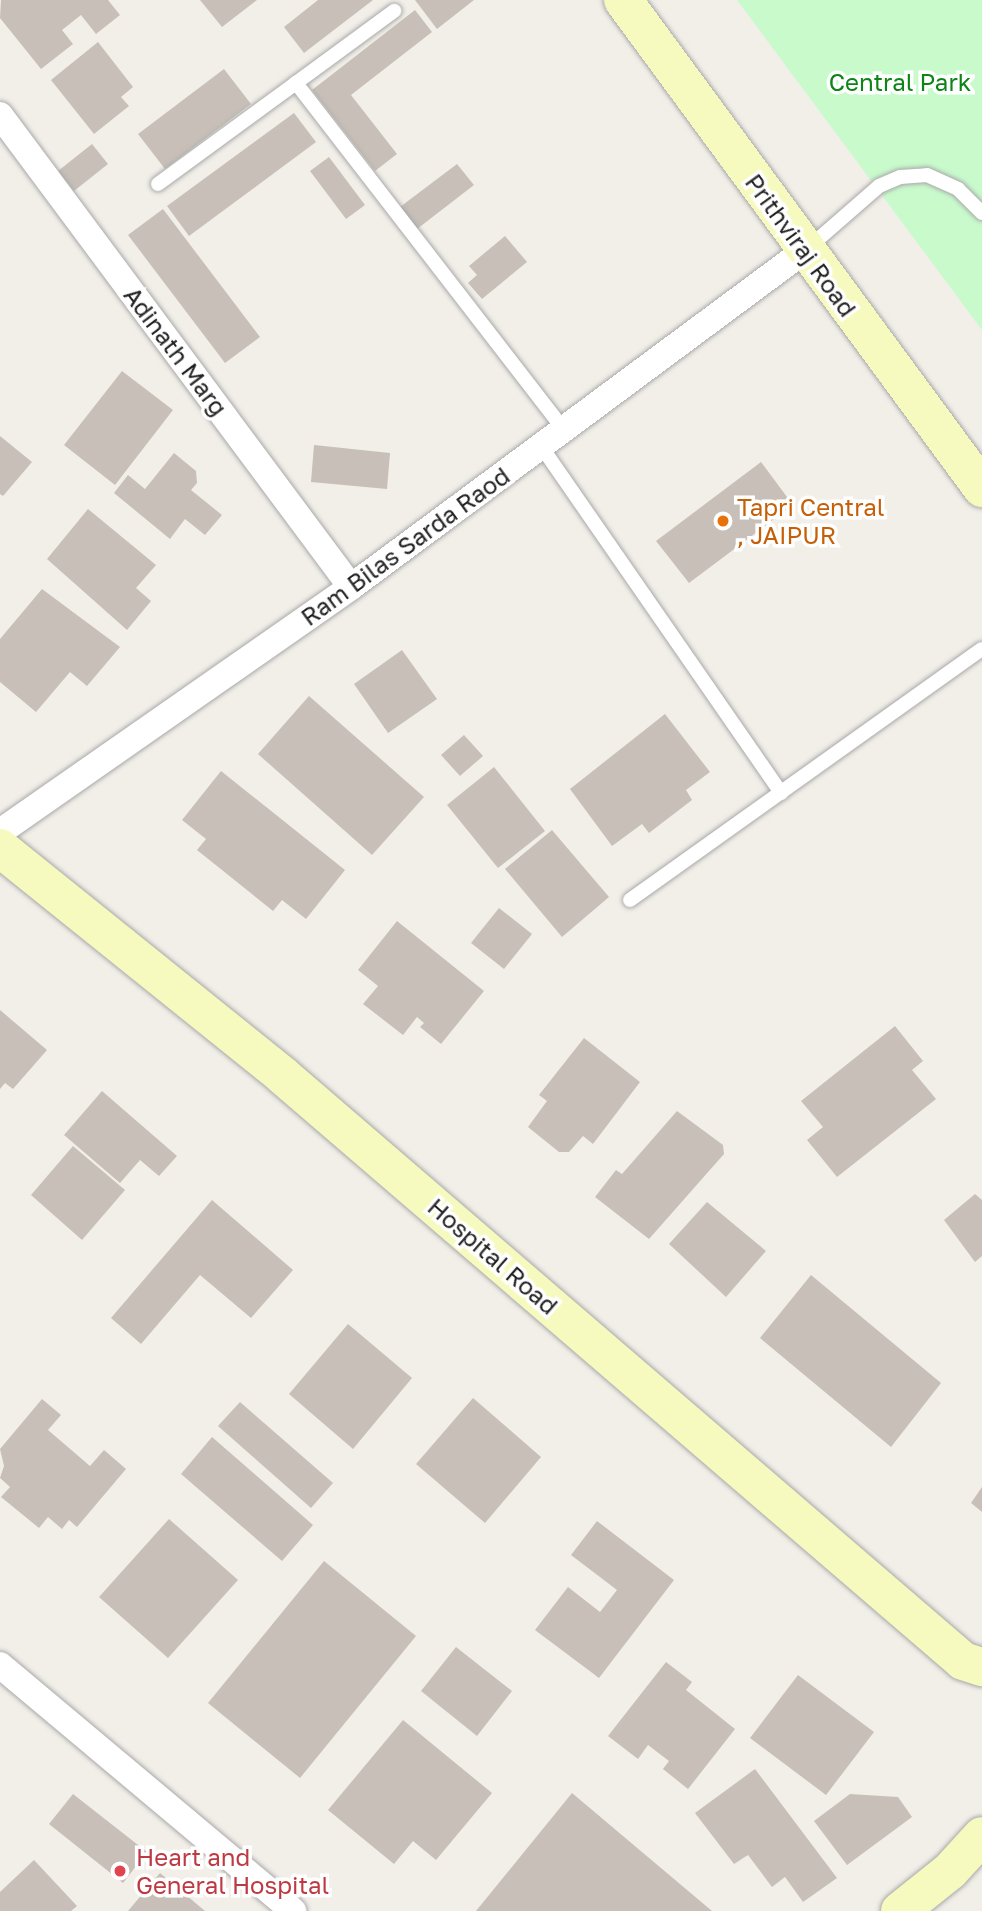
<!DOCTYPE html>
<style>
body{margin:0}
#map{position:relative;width:982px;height:1911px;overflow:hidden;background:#f2efe9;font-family:"Golos Text",sans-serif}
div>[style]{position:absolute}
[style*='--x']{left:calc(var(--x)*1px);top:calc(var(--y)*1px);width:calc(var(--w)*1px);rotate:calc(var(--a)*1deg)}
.park>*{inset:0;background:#c8facc}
.building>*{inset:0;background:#c7bfb8}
.roads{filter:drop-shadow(0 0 2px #a9a9a9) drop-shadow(0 0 2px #a9a9a9)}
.lane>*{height:14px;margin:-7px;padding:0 7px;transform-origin:7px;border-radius:7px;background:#fff}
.street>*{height:26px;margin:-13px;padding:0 13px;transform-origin:13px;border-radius:13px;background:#fff}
.secondary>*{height:38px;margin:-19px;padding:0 19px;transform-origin:19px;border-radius:19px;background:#f7fabf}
.dots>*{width:19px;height:19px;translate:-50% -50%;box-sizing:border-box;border:4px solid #fff;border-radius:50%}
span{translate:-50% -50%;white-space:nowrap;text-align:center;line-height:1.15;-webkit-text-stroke:7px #fff;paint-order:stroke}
.park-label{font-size:24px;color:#0c8416}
.street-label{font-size:24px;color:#222}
.food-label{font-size:24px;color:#c56008}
.left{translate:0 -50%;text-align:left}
.health-label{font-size:24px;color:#be3a42}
</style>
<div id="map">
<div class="park">
<div style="clip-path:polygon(737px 0,982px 0,982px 330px)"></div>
</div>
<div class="building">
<div style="clip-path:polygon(108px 0,120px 15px,96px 34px,81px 15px,62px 30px,73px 44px,41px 69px,0 18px,1px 0)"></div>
<div style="clip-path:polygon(200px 0,257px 0,222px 27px)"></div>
<div style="clip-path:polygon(318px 0,373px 0,304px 53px,284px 27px)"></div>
<div style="clip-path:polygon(415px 0,474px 0,437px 29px)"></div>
<div style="clip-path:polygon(415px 10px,432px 32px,351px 95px,397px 154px,375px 171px,312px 90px)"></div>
<div style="clip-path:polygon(98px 42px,133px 87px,121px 97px,129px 106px,94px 134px,51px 80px)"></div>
<div style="clip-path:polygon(224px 69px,251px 104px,165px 169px,138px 134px)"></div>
<div style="clip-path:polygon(294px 113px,316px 142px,189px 236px,167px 206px)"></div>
<div style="clip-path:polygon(92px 144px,108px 164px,74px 191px,58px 171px)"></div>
<div style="clip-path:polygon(329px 157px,365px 205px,346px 219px,310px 171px)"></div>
<div style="clip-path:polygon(457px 164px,474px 185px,417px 229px,400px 207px)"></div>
<div style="clip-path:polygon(163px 209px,260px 337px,225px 363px,128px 235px)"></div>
<div style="clip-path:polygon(505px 236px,527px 262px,482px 299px,468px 283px,477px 275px,469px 266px)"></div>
<div style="clip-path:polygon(122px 371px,173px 410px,115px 485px,64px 445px)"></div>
<div style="clip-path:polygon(0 436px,32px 462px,3px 496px,0 494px)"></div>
<div style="clip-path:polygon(314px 445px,390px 453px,387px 489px,311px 482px)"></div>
<div style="clip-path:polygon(174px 453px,196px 471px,197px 483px,191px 490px,222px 515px,205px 535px,185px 519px,170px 539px,114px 493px,128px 475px,145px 489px)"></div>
<div style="clip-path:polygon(761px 462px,793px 505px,689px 583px,656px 541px)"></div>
<div style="clip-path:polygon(88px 509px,156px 565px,136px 588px,151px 601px,127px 630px,47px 559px)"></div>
<div style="clip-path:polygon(42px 589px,120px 647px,87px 686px,70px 672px,36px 712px,0 682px,0 639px)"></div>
<div style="clip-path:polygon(402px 650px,437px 699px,388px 733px,354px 684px)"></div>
<div style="clip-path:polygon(309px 696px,424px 797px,372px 855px,258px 754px)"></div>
<div style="clip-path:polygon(665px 714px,710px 772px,686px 790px,692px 800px,649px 833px,642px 824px,612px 846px,570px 789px)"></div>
<div style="clip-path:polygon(464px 735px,483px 756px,460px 776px,441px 755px)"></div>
<div style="clip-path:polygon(494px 767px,545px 831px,498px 868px,447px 805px)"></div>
<div style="clip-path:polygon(221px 771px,345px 870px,306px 919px,282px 900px,273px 911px,197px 850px,206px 839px,182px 820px)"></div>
<div style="clip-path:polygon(552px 830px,609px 897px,562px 937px,505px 869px)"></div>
<div style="clip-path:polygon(499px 908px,532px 934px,504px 969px,471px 943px)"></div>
<div style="clip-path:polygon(397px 921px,484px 991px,441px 1044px,420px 1027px,424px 1023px,417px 1017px,403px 1035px,363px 1004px,378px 986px,358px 970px)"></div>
<div style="clip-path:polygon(0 1010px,47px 1050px,13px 1089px,5px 1083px,0 1089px)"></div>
<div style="clip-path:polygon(895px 1026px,923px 1061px,912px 1070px,936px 1099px,837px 1177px,807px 1140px,823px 1127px,801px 1101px)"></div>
<div style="clip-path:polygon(584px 1038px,640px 1082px,593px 1144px,583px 1136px,569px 1152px,559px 1152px,528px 1127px,547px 1101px,539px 1095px)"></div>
<div style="clip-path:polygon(102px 1091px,177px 1156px,159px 1176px,140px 1160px,120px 1183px,64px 1135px)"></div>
<div style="clip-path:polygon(677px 1111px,723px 1145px,724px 1154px,649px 1239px,595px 1197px,616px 1170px,622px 1174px)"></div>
<div style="clip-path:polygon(73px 1146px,125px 1190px,82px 1240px,31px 1195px)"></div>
<div style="clip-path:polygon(975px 1194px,982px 1200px,982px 1256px,975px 1262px,944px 1220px)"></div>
<div style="clip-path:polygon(212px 1200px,293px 1270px,251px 1318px,200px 1275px,141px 1344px,111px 1318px)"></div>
<div style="clip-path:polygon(707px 1202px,766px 1251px,726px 1297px,669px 1244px)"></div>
<div style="clip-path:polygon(811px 1275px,941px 1383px,891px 1447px,760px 1338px)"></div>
<div style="clip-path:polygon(348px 1324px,412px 1378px,353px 1449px,289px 1394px)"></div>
<div style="clip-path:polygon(473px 1398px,541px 1457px,485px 1523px,416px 1464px)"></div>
<div style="clip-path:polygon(42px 1399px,61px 1415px,48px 1430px,90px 1466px,104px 1450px,126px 1469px,77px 1527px,69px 1520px,62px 1529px,48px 1517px,39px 1528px,1px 1497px,10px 1487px,0 1478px,4px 1466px,0 1449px)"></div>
<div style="clip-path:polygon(240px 1402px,333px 1483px,311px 1508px,218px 1426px)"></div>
<div style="clip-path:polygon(212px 1437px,313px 1525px,282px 1561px,181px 1474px)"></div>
<div style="clip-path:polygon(982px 1487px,982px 1512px,971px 1503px)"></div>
<div style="clip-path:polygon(169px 1519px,238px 1580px,168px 1658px,99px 1597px)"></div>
<div style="clip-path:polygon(597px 1521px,674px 1580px,599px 1678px,535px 1630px,568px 1587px,600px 1612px,617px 1590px,571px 1555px)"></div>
<div style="clip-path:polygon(324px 1561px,416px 1636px,300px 1778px,208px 1703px)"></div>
<div style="clip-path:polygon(456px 1647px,512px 1691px,477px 1736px,421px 1691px)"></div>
<div style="clip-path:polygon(666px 1662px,692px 1682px,686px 1690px,735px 1729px,688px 1789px,663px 1769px,669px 1761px,648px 1745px,638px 1759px,608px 1736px)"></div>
<div style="clip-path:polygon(798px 1675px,874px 1732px,826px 1795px,750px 1738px)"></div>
<div style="clip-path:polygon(403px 1720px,492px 1793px,436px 1860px,413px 1841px,394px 1864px,328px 1810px)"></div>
<div style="clip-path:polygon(755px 1769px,837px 1878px,803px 1902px,785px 1877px,772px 1887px,748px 1855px,734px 1864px,695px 1813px)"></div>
<div style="clip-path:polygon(572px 1793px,712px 1911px,476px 1911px)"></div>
<div style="clip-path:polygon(73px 1794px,147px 1852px,123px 1883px,49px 1824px)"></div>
<div style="clip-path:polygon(850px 1794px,898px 1797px,912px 1817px,847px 1865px,814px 1821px)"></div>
<div style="clip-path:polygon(34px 1860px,77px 1906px,71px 1911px,0 1911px,0 1892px)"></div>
<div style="clip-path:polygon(160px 1873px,205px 1911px,128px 1911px)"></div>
</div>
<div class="roads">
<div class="lane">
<div style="--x:296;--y:83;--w:122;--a:-36.3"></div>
<div style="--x:158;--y:184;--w:171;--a:-36.2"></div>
<div style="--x:296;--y:83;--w:438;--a:52.3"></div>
<div style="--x:808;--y:248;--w:94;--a:-41.1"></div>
<div style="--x:879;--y:186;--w:23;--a:-23"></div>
<div style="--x:900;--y:177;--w:27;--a:-4"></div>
<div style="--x:927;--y:175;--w:34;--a:24"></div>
<div style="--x:958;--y:189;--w:34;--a:45"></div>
<div style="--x:541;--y:446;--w:422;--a:55.3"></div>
<div style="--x:630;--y:900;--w:432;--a:-35.5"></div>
</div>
<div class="street">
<div style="--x:0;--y:115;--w:588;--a:53.36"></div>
<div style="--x:0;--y:832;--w:428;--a:-34.9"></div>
<div style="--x:351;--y:587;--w:564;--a:-36.57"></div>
<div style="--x:0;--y:1665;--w:383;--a:40"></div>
</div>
<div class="secondary">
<div style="--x:623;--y:0;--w:606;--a:53.66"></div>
<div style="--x:0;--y:848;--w:362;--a:38.8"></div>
<div style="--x:282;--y:1075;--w:898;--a:40.71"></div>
<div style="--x:963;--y:1661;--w:20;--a:18"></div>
<div style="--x:900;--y:1911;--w:64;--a:-38.7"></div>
<div style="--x:950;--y:1871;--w:47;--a:-47.6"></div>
</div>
</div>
<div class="dots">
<div style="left:723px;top:521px;background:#e8710a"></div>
<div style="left:120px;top:1871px;background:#e0444e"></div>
</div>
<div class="park-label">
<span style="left:900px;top:82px">Central Park</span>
</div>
<div class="street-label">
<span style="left:801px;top:245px;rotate:54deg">Prithviraj Road</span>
<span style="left:176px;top:351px;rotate:53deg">Adinath Marg</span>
<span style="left:405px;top:546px;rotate:-36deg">Ram Bilas Sarda Raod</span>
<span style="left:493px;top:1256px;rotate:41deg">Hospital Road</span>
</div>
<div class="food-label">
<span class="left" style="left:737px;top:521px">Tapri Central<br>, JAIPUR</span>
</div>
<div class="health-label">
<span class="left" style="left:136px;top:1871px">Heart and<br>General Hospital</span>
</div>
</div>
